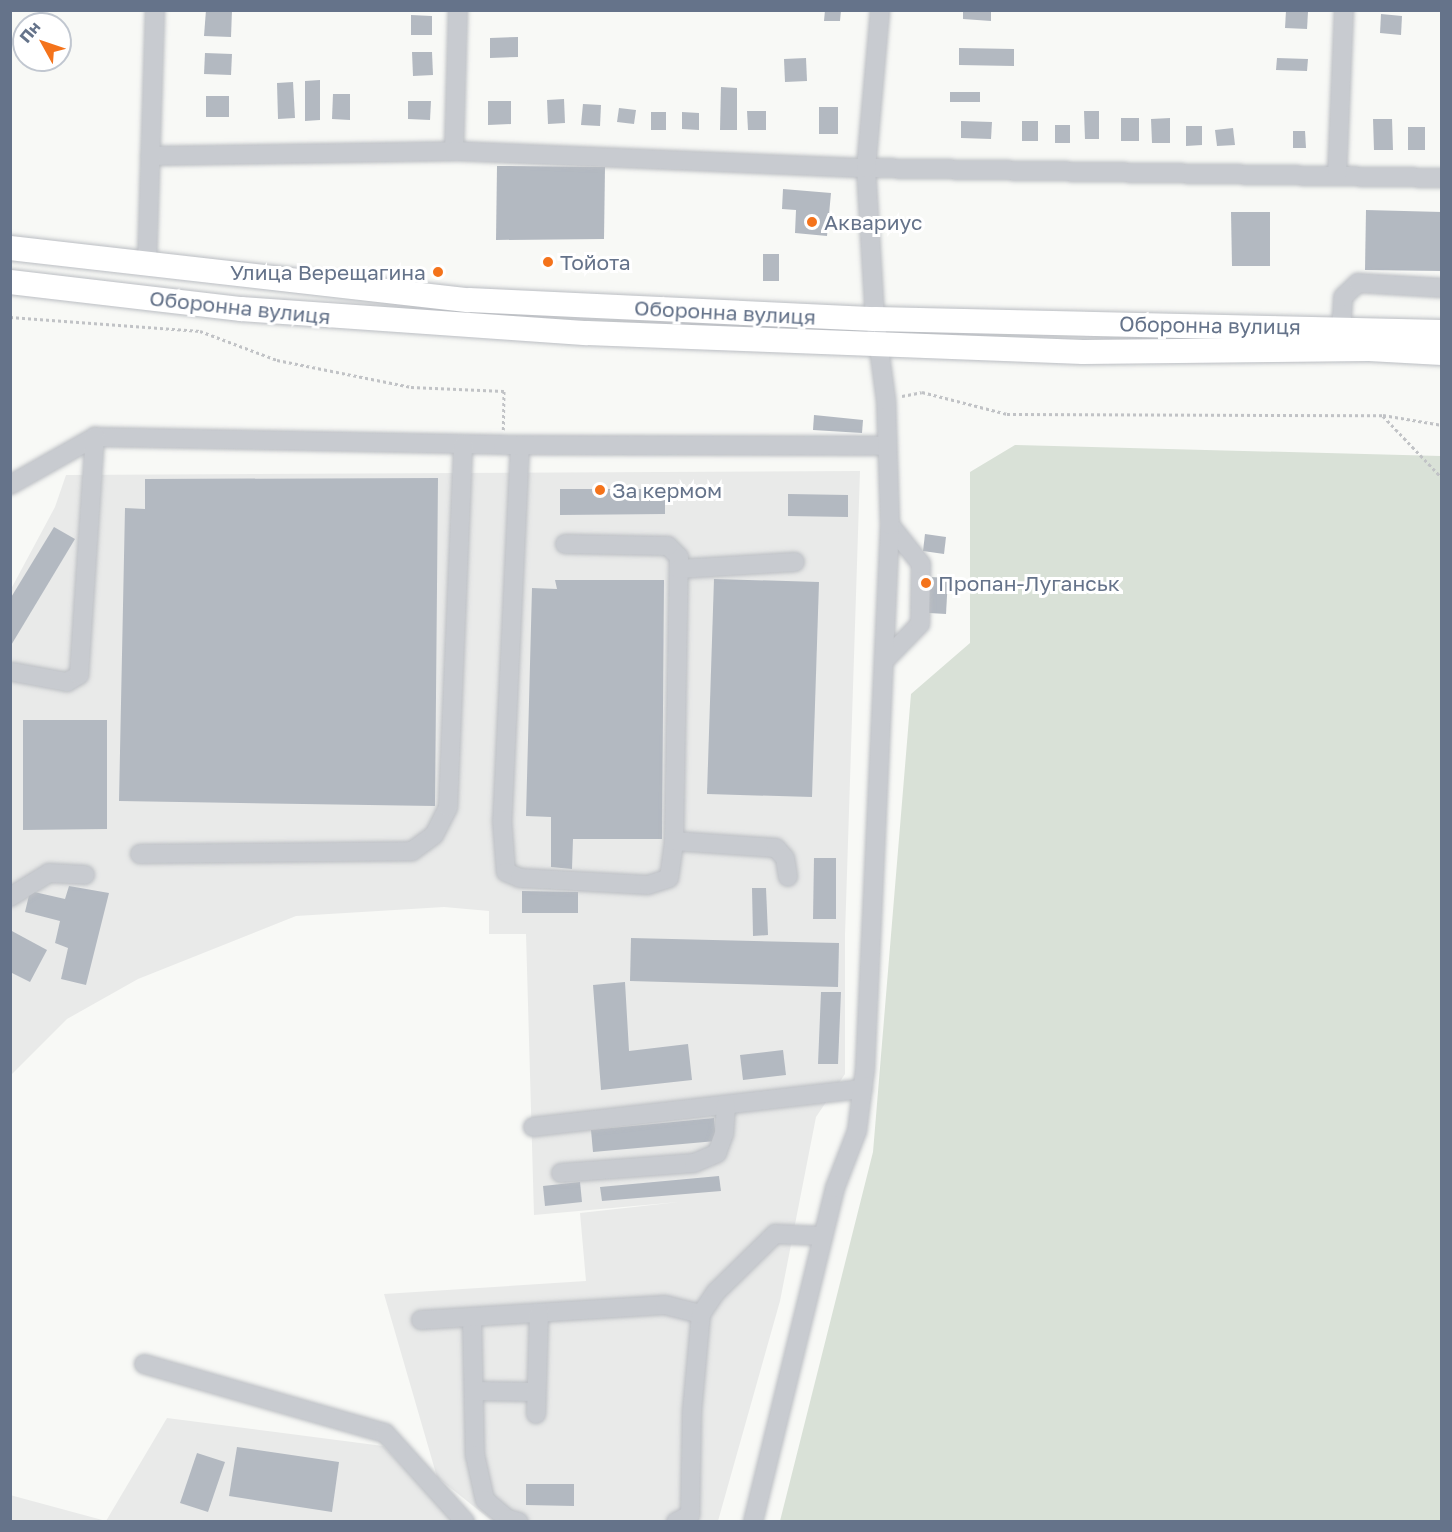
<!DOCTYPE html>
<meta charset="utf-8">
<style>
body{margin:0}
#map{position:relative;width:1452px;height:1532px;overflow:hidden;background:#f8f9f6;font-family:"Golos Text",sans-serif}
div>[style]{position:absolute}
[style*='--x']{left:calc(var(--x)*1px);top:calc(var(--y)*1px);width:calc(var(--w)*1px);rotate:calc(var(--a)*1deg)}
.built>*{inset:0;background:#e9eae9}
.green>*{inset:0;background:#d9e1d7}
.building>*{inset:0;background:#b3b9c1}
.path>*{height:3px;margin-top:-1.5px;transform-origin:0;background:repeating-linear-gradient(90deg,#c1c3c6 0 3px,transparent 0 6px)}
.roads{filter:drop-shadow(0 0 2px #bbbec3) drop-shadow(0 0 2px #bbbec3)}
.minor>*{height:18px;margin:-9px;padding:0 9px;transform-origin:9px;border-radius:9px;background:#c8cbd0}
.major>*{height:24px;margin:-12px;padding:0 12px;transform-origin:12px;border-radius:12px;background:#fff}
.dots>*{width:16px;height:16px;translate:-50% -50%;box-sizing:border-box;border:3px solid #fff;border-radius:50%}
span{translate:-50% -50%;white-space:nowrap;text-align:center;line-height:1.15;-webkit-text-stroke:6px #fff;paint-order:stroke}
.poi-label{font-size:21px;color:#65738a}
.left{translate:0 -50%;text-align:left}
.right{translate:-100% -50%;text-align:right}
.street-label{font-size:21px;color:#65738a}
.frame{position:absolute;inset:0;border:12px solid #65738a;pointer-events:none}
.north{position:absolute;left:12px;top:12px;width:60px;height:60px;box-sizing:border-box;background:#fff;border:2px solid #c1c7d0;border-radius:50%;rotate:310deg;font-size:16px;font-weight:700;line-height:24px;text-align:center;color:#65738a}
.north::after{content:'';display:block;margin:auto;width:21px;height:27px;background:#f4731b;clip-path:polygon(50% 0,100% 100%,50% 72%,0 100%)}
</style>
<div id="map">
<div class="built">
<div style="clip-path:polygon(860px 471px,845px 935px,845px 1074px,816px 1117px,780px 1301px,718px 1521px,492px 1521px,437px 1477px,384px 1294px,586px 1281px,580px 1213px,679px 1202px,534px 1215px,526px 934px,489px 934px,489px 911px,444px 907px,296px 916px,138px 979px,67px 1019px,11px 1075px,11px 589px,55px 507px,66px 475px)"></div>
<div style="clip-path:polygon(167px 1418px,383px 1446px,456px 1521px,11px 1521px,10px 1495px,106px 1521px)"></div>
</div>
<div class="green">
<div style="clip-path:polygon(1015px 445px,1441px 456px,1441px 1521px,780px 1521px,873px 1152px,911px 694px,970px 643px,970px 472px)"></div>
</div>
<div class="building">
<div style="clip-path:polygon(206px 10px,232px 10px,231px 37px,204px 36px)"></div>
<div style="clip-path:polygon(825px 10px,841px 10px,840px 21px,824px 21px)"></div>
<div style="clip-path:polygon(963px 10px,991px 10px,991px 21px,963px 19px)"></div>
<div style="clip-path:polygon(1286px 11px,1308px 12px,1307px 29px,1285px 28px)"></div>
<div style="clip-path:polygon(1381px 14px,1402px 16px,1401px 35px,1380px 33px)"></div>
<div style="clip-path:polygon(411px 15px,432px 16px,432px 35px,411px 35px)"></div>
<div style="clip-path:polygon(518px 37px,518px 57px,490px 58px,490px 38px)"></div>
<div style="clip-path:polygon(959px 48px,1014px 49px,1014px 66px,959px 65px)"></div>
<div style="clip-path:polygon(412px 52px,432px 52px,433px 75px,413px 76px)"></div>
<div style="clip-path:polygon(205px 53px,232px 54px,231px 75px,204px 74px)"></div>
<div style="clip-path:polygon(806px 58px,807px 81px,785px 82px,784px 59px)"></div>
<div style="clip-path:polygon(1277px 58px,1308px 59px,1307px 71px,1276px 70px)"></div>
<div style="clip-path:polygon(320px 80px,320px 120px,305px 121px,305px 81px)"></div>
<div style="clip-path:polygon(293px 82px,295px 118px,278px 119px,277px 83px)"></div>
<div style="clip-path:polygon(721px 87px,737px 88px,737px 130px,720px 130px)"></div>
<div style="clip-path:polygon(950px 92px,980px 92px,980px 102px,950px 102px)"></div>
<div style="clip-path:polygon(333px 94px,350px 94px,350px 120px,332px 119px)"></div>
<div style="clip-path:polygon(206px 96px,229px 96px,229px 117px,206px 117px)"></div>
<div style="clip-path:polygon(564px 99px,565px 123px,548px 124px,547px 100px)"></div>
<div style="clip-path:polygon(408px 101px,431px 101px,430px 120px,408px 119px)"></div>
<div style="clip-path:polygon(488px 101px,511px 101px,511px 124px,488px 125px)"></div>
<div style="clip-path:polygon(583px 104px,601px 105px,600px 126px,581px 125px)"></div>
<div style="clip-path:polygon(819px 107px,838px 107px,838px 134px,819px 134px)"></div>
<div style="clip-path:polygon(619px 108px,636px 110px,634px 124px,617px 122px)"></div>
<div style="clip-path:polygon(747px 111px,766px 111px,766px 130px,748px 130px)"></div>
<div style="clip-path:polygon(1084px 111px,1099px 111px,1099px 139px,1085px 139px)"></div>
<div style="clip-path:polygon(651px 112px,666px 112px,666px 130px,651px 130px)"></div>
<div style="clip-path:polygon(682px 112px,699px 113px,699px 130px,682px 129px)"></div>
<div style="clip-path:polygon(1121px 118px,1139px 118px,1139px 141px,1121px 141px)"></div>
<div style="clip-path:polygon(1170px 118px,1170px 143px,1152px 143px,1151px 119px)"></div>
<div style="clip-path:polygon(1373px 119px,1392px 119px,1393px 150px,1374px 150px)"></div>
<div style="clip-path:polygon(961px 121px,992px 122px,991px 139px,961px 138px)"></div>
<div style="clip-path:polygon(1022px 121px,1038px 121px,1038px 141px,1022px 141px)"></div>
<div style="clip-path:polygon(1055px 125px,1070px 125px,1070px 143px,1055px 143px)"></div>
<div style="clip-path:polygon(1186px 126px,1202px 126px,1202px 145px,1186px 146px)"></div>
<div style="clip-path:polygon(1408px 127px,1425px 127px,1425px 150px,1408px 150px)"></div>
<div style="clip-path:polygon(1233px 128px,1235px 145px,1217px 146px,1215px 130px)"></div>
<div style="clip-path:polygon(1293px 131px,1305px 131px,1306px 148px,1293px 148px)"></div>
<div style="clip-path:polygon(497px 166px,605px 167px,604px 239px,496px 240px)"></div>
<div style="clip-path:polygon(783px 189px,831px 193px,827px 236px,795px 233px,796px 210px,782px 209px)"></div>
<div style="clip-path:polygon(1366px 210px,1442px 212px,1442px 271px,1365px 270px)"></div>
<div style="clip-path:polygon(1231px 212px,1270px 212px,1270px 266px,1232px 266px)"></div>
<div style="clip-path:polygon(763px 254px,779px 254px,779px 281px,763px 281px)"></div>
<div style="clip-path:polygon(814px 415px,863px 420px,862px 433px,813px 430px)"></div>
<div style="clip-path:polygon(438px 478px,435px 806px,119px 801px,125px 508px,145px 509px,145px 479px)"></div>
<div style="clip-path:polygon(560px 489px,665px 489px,665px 514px,560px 515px)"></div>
<div style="clip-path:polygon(788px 494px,848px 495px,848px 517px,788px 516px)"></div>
<div style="clip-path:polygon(54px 527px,75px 539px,10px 647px,10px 599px)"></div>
<div style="clip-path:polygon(925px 534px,946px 537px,944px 554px,923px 551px)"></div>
<div style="clip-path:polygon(914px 576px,948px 578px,946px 614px,912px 612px)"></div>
<div style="clip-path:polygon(714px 579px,819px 582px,812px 797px,707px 794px)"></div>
<div style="clip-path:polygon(555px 580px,664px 580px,662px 839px,573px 839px,572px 869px,551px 867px,551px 817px,526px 816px,532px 588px,557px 589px)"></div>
<div style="clip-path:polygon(23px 720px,107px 720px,107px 829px,23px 830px)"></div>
<div style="clip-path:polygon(814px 858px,836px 858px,836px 919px,813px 919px)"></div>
<div style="clip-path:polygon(69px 886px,109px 893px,86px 985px,61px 979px,68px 948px,55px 943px,60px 921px,25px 912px,30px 891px,65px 899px)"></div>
<div style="clip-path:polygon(752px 888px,766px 888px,768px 935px,753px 936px)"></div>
<div style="clip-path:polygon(522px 891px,578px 892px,578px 913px,522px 913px)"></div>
<div style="clip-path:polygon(10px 930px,47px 950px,30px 982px,10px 972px)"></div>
<div style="clip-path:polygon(631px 938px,839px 943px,838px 987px,630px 981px)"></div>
<div style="clip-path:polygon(625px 982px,629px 1051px,688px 1044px,692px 1080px,601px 1090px,593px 985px)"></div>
<div style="clip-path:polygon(821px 992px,841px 992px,838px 1064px,818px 1064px)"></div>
<div style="clip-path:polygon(783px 1050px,786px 1075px,743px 1080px,740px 1055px)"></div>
<div style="clip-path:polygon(714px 1118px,716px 1141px,593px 1152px,591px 1130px)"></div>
<div style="clip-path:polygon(719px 1176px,721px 1191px,602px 1201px,600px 1187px)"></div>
<div style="clip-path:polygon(580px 1182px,582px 1202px,545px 1206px,543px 1186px)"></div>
<div style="clip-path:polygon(237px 1447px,339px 1462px,332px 1512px,229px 1496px)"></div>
<div style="clip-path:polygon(197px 1453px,225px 1462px,208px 1512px,180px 1503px)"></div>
<div style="clip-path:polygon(526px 1484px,574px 1484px,574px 1506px,526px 1505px)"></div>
</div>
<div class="path">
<div style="--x:10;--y:317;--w:191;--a:4.2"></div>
<div style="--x:200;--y:331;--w:82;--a:20.6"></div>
<div style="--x:277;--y:360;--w:137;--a:11.4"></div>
<div style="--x:411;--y:387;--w:93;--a:2.5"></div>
<div style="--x:504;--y:391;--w:39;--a:91"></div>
<div style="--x:902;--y:396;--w:20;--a:-11"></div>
<div style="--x:922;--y:392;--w:88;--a:14.5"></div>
<div style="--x:1007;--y:414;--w:376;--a:0.2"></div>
<div style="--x:1383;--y:415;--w:60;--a:9.6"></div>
<div style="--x:1383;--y:416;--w:86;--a:46.4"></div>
</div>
<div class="roads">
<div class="minor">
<div style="--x:454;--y:151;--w:141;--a:-88.4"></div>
<div style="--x:150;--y:156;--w:304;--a:-0.9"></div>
<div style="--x:454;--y:151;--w:412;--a:2.4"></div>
<div style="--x:866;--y:168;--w:576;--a:0.99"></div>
<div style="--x:1337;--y:176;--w:166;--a:-87.6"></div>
<div style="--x:147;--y:264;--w:254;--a:-88.2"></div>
<div style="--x:1341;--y:329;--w:32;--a:-86"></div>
<div style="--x:1343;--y:297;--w:21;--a:-43"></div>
<div style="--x:1358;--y:283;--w:84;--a:3.4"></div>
<div style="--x:520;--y:445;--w:375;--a:92.7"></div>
<div style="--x:502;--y:820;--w:52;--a:85.6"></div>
<div style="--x:506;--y:872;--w:15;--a:23"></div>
<div style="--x:520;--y:878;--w:128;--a:3.1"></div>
<div style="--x:648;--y:885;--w:22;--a:-18"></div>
<div style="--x:669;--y:878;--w:37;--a:-82"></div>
<div style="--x:674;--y:841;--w:284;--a:-89"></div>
<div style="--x:679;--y:557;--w:16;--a:-135"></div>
<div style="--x:668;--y:546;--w:103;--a:-178.9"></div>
<div style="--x:10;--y:485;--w:98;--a:-29.5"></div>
<div style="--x:95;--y:437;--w:408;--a:1.1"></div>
<div style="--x:503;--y:445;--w:384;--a:0.1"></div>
<div style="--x:679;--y:569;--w:116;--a:-3.5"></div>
<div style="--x:884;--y:661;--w:52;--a:-45.8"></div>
<div style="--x:920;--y:624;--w:60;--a:-89"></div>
<div style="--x:921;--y:564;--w:50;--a:-128.5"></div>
<div style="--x:13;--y:672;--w:55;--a:10.5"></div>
<div style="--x:67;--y:682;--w:14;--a:-30"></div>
<div style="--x:79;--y:675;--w:239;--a:-86.2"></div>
<div style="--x:674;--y:841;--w:102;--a:3.9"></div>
<div style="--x:776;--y:848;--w:13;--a:48"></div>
<div style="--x:785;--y:858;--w:19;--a:81"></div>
<div style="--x:140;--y:854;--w:272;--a:-0.6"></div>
<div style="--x:412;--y:851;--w:27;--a:-36"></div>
<div style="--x:434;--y:835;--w:31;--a:-63"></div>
<div style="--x:448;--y:807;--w:363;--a:-87.6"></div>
<div style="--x:10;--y:897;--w:46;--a:-31.6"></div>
<div style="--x:49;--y:873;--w:36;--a:3"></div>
<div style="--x:533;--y:1127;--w:332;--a:-6.6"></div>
<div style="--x:561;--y:1173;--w:133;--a:-4.3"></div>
<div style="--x:694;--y:1163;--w:25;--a:-23"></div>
<div style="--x:717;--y:1153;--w:20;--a:-70"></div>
<div style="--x:724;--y:1134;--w:29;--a:-86"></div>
<div style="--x:472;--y:1317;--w:138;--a:88.8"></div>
<div style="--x:475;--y:1455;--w:46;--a:77.5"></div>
<div style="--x:485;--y:1500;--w:30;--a:40"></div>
<div style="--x:508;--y:1519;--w:11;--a:15"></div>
<div style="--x:421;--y:1320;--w:244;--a:-3.5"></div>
<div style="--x:665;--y:1305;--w:37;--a:14"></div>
<div style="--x:144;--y:1364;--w:251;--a:16"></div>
<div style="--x:385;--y:1433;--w:120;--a:48"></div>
<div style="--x:474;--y:1391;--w:61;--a:0.9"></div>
<div style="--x:536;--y:1414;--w:101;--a:-88.3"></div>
<div style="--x:676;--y:1522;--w:16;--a:-27"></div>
<div style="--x:690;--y:1515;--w:104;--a:-88.9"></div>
<div style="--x:692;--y:1411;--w:97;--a:-84.7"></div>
<div style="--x:701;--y:1314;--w:27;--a:-56"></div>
<div style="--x:716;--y:1292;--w:83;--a:-44.5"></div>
<div style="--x:775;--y:1234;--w:48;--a:2.4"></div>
<div style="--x:753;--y:1522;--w:344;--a:-76.2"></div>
<div style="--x:835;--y:1188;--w:61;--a:-68.9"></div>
<div style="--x:857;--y:1131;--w:63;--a:-82.6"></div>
<div style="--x:865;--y:1069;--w:545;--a:-87.37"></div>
<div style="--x:890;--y:525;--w:125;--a:-91.8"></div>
<div style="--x:886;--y:400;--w:82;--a:-97.7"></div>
<div style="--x:875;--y:319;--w:151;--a:-93.4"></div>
<div style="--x:866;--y:168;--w:159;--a:-84.9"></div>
</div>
<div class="major">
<div style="--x:10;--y:248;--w:462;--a:6.5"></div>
<div style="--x:469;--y:300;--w:406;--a:2.7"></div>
<div style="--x:875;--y:319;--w:567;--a:1.31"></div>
<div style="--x:10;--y:282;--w:233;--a:6.7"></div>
<div style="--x:241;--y:309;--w:347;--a:4"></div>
<div style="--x:587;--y:333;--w:496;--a:2.2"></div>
<div style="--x:1083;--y:352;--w:286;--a:-0.6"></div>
<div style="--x:1369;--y:349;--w:73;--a:3.1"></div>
</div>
</div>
<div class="dots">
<div style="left:812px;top:222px;background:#f4731b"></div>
<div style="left:548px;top:262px;background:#f4731b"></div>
<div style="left:438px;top:272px;background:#f4731b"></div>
<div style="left:600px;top:490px;background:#f4731b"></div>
<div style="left:926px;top:583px;background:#f4731b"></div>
</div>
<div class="poi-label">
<span class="left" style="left:824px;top:222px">Аквариус</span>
<span class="left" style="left:560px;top:262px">Тойота</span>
<span class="right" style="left:426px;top:272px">Улица Верещагина</span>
<span class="left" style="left:612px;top:490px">За кермом</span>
<span class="left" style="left:938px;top:583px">Пропан-Луганськ</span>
</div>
<div class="street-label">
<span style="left:240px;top:307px;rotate:6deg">Оборонна вулиця</span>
<span style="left:725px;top:312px;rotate:3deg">Оборонна вулиця</span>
<span style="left:1210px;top:325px;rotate:1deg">Оборонна вулиця</span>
</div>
<div class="frame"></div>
<div class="north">Пн</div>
</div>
